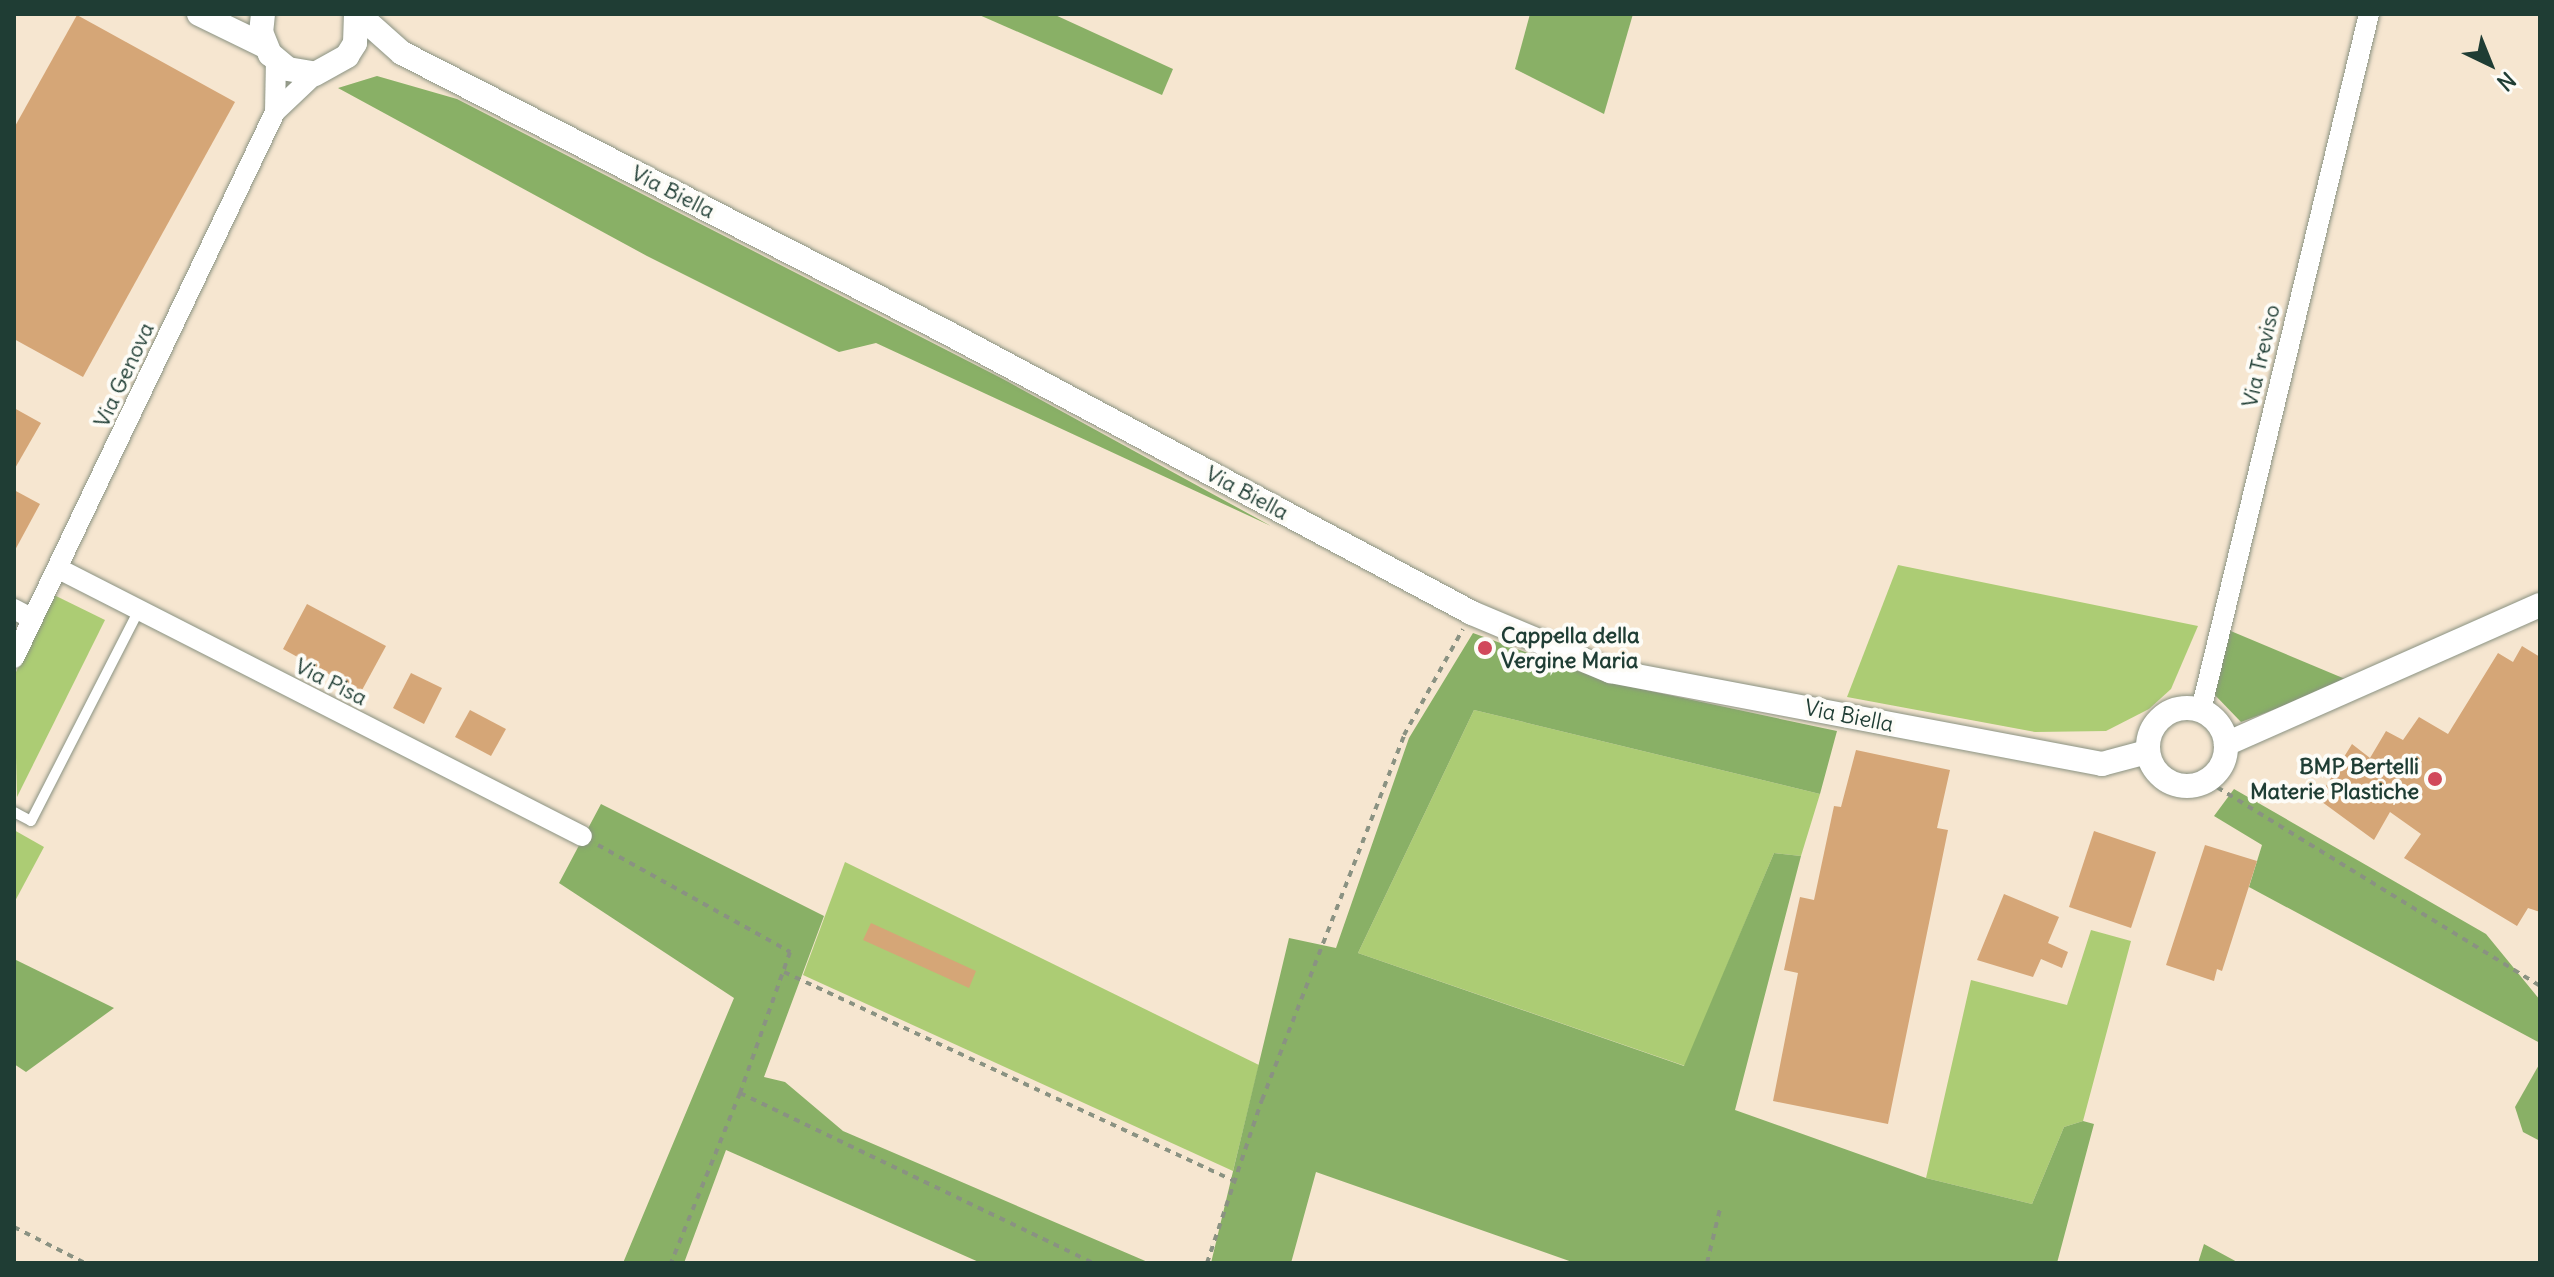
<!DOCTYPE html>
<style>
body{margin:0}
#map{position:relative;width:2554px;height:1277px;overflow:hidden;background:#f6e6d0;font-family:Delius,sans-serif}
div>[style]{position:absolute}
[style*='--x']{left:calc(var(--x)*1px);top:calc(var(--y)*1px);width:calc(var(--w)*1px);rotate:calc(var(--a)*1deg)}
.green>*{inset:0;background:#accc74}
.forest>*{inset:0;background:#89b066}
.building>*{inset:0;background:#d5a677}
.path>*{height:4px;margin-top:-2px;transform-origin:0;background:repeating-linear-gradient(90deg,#8a9282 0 6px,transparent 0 12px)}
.roads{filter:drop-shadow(0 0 2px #8a9282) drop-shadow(0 0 2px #8a9282)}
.service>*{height:10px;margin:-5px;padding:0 5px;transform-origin:5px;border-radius:5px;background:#fff}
.minor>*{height:20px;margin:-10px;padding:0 10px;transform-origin:10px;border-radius:10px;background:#fff}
.tertiary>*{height:24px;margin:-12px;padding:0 12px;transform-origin:12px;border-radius:12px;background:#fff}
.tertiary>.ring{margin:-12px;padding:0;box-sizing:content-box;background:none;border:24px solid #fff;border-radius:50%}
.dots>*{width:22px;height:22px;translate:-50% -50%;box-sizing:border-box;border:4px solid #fdfcf7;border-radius:50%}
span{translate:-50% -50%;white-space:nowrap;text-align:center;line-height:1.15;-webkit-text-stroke:8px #fdfcf7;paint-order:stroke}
.street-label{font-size:22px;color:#1f3d34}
.poi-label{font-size:22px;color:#1f3d34;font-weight:700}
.left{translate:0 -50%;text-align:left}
.right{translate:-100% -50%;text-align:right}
.frame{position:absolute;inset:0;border:16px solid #1f3d34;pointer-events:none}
.north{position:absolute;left:2450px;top:24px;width:80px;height:80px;-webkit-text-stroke:6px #fdfcf7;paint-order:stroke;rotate:137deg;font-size:22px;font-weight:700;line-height:32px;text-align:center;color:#1f3d34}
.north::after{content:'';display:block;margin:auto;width:28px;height:36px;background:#1f3d34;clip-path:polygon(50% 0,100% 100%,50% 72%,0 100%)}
</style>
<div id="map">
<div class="green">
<div style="clip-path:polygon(1898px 565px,2198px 626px,2171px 689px,2149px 709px,2106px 731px,2035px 732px,1847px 697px)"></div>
<div style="clip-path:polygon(54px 595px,105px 620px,17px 797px,14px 676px)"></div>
<div style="clip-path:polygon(1474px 710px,1820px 794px,1801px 856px,1774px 853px,1685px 1066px,1358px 953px)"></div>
<div style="clip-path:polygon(14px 830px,44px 847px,14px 903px)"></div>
<div style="clip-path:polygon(845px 862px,1259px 1065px,1233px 1171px,803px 975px)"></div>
<div style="clip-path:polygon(2091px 930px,2131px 941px,2083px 1121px,2064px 1127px,2032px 1204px,1926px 1178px,1971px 980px,2067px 1005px)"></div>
</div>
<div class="forest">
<div style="clip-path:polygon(977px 14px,1053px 14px,1173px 69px,1162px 95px)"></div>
<div style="clip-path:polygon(1530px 14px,1633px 14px,1604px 114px,1515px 69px)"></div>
<div style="clip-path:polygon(377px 76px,457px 99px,1003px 379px,1271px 526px,876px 343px,839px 352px,647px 256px,338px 88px)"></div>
<div style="clip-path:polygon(2226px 629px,2350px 681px,2241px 722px,2212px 692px)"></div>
<div style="clip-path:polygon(1473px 633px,1608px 682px,1837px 731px,1820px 794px,1474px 710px,1358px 953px,1684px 1066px,1774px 853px,1801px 856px,1735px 1110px,1926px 1178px,2032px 1204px,2064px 1127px,2083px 1121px,2094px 1124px,2057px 1263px,1575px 1263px,1316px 1172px,1291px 1263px,1211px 1263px,1289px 938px,1336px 948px,1409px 738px)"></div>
<div style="clip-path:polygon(2234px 789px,2486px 934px,2540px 1000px,2540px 1043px,2249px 887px,2262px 845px,2214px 816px)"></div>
<div style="clip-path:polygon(601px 804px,824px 916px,764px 1077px,785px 1082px,843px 1131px,1150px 1263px,981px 1263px,726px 1150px,684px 1263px,623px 1263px,734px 998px,559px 883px)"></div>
<div style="clip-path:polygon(14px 959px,114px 1008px,26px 1072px,14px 1064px)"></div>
<div style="clip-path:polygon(2540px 1063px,2540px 1141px,2523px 1132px,2515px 1107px)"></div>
<div style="clip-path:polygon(2204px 1244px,2239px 1263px,2240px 1263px,2198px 1263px)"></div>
</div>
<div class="building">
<div style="clip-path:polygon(77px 15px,235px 102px,83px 377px,14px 339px,14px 128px)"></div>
<div style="clip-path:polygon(14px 408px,41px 423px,14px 470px)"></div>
<div style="clip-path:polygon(14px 490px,40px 504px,14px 552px)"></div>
<div style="clip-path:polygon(307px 604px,386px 646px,361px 692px,283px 649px)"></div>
<div style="clip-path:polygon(2522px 646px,2540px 657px,2540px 912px,2528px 908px,2517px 926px,2404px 858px,2421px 834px,2390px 812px,2374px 840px,2318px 799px,2352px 744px,2370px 758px,2386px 731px,2403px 740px,2419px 717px,2448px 734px,2498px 653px,2513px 662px)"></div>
<div style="clip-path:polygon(411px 673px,442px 688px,424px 724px,393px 708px)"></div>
<div style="clip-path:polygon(470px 710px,506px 729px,491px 756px,455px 737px)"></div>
<div style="clip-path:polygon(1856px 750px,1950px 770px,1937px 828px,1948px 830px,1888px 1124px,1773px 1101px,1798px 973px,1784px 970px,1800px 897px,1814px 900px,1834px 806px,1841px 807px)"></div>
<div style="clip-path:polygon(2094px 831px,2156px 852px,2131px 928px,2069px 907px)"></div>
<div style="clip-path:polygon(2205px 845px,2257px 861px,2222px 971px,2217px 969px,2214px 981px,2166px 965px)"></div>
<div style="clip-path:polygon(2004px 894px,2059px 917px,2048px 943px,2068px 952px,2062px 968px,2041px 959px,2033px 977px,1977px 960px)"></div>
<div style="clip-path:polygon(871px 923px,976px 971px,969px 988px,863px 940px)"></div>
</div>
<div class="path">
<div style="--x:2207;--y:781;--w:391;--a:31.6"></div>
<div style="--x:598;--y:845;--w:220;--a:29.1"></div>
<div style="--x:790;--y:952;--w:150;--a:109.5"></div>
<div style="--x:740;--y:1093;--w:183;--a:112.1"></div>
<div style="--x:784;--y:972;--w:497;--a:24.9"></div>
<div style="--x:740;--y:1093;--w:393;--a:25.7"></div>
<div style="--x:14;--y:1227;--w:80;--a:26.9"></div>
<div style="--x:1207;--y:1263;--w:172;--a:-71.4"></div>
<div style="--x:1262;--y:1100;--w:392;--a:-68.7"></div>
<div style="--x:1404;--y:735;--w:121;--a:-60.9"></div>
<div style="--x:1707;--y:1263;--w:56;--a:-76.5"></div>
</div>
<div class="roads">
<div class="service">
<div style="--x:14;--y:812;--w:19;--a:28"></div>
<div style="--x:31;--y:821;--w:237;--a:-62.9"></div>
</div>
<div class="minor">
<div style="--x:275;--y:112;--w:51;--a:-88.9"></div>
<div style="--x:59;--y:569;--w:587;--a:27.05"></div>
<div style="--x:14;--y:609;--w:21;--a:28"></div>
<div style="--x:14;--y:658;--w:605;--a:-64.45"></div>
<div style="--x:275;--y:112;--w:55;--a:-43.5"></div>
<div style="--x:2201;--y:710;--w:716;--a:-76.43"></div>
</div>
<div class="tertiary">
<div style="--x:199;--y:14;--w:73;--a:25.9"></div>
<div style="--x:263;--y:14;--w:18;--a:96"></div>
<div style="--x:261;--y:32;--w:24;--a:68"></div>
<div style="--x:270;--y:54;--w:23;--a:40"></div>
<div style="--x:288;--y:69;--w:27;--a:10"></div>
<div style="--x:315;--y:74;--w:37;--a:-29"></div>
<div style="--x:347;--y:56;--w:15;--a:-58"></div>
<div style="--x:355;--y:43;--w:29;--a:-88"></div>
<div style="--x:358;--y:14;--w:59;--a:41.6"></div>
<div style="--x:402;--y:53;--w:611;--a:27.15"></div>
<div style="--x:946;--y:332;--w:596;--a:28.11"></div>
<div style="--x:1472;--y:613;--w:150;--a:22.8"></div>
<div style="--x:1610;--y:671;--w:501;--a:10.7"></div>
<div style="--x:2102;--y:764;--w:47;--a:-14.9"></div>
<div class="ring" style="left:2148px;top:708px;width:54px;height:54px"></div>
<div style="--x:2226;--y:744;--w:343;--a:-23.9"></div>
</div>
</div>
<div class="dots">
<div style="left:1485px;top:648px;background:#d1495b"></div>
<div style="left:2435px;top:779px;background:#d1495b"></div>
</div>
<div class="street-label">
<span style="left:673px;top:192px;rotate:27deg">Via Biella</span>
<span style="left:2261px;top:356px;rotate:-77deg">Via Treviso</span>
<span style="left:124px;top:375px;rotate:-65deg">Via Genova</span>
<span style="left:1247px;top:493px;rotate:28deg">Via Biella</span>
<span style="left:331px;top:682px;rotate:27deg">Via Pisa</span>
<span style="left:1849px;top:716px;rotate:11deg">Via Biella</span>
</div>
<div class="poi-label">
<span class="left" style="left:1501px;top:648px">Cappella della<br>Vergine Maria</span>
<span class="right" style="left:2419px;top:779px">BMP Bertelli<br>Materie Plastiche</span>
</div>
<div class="frame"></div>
<div class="north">N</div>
</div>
